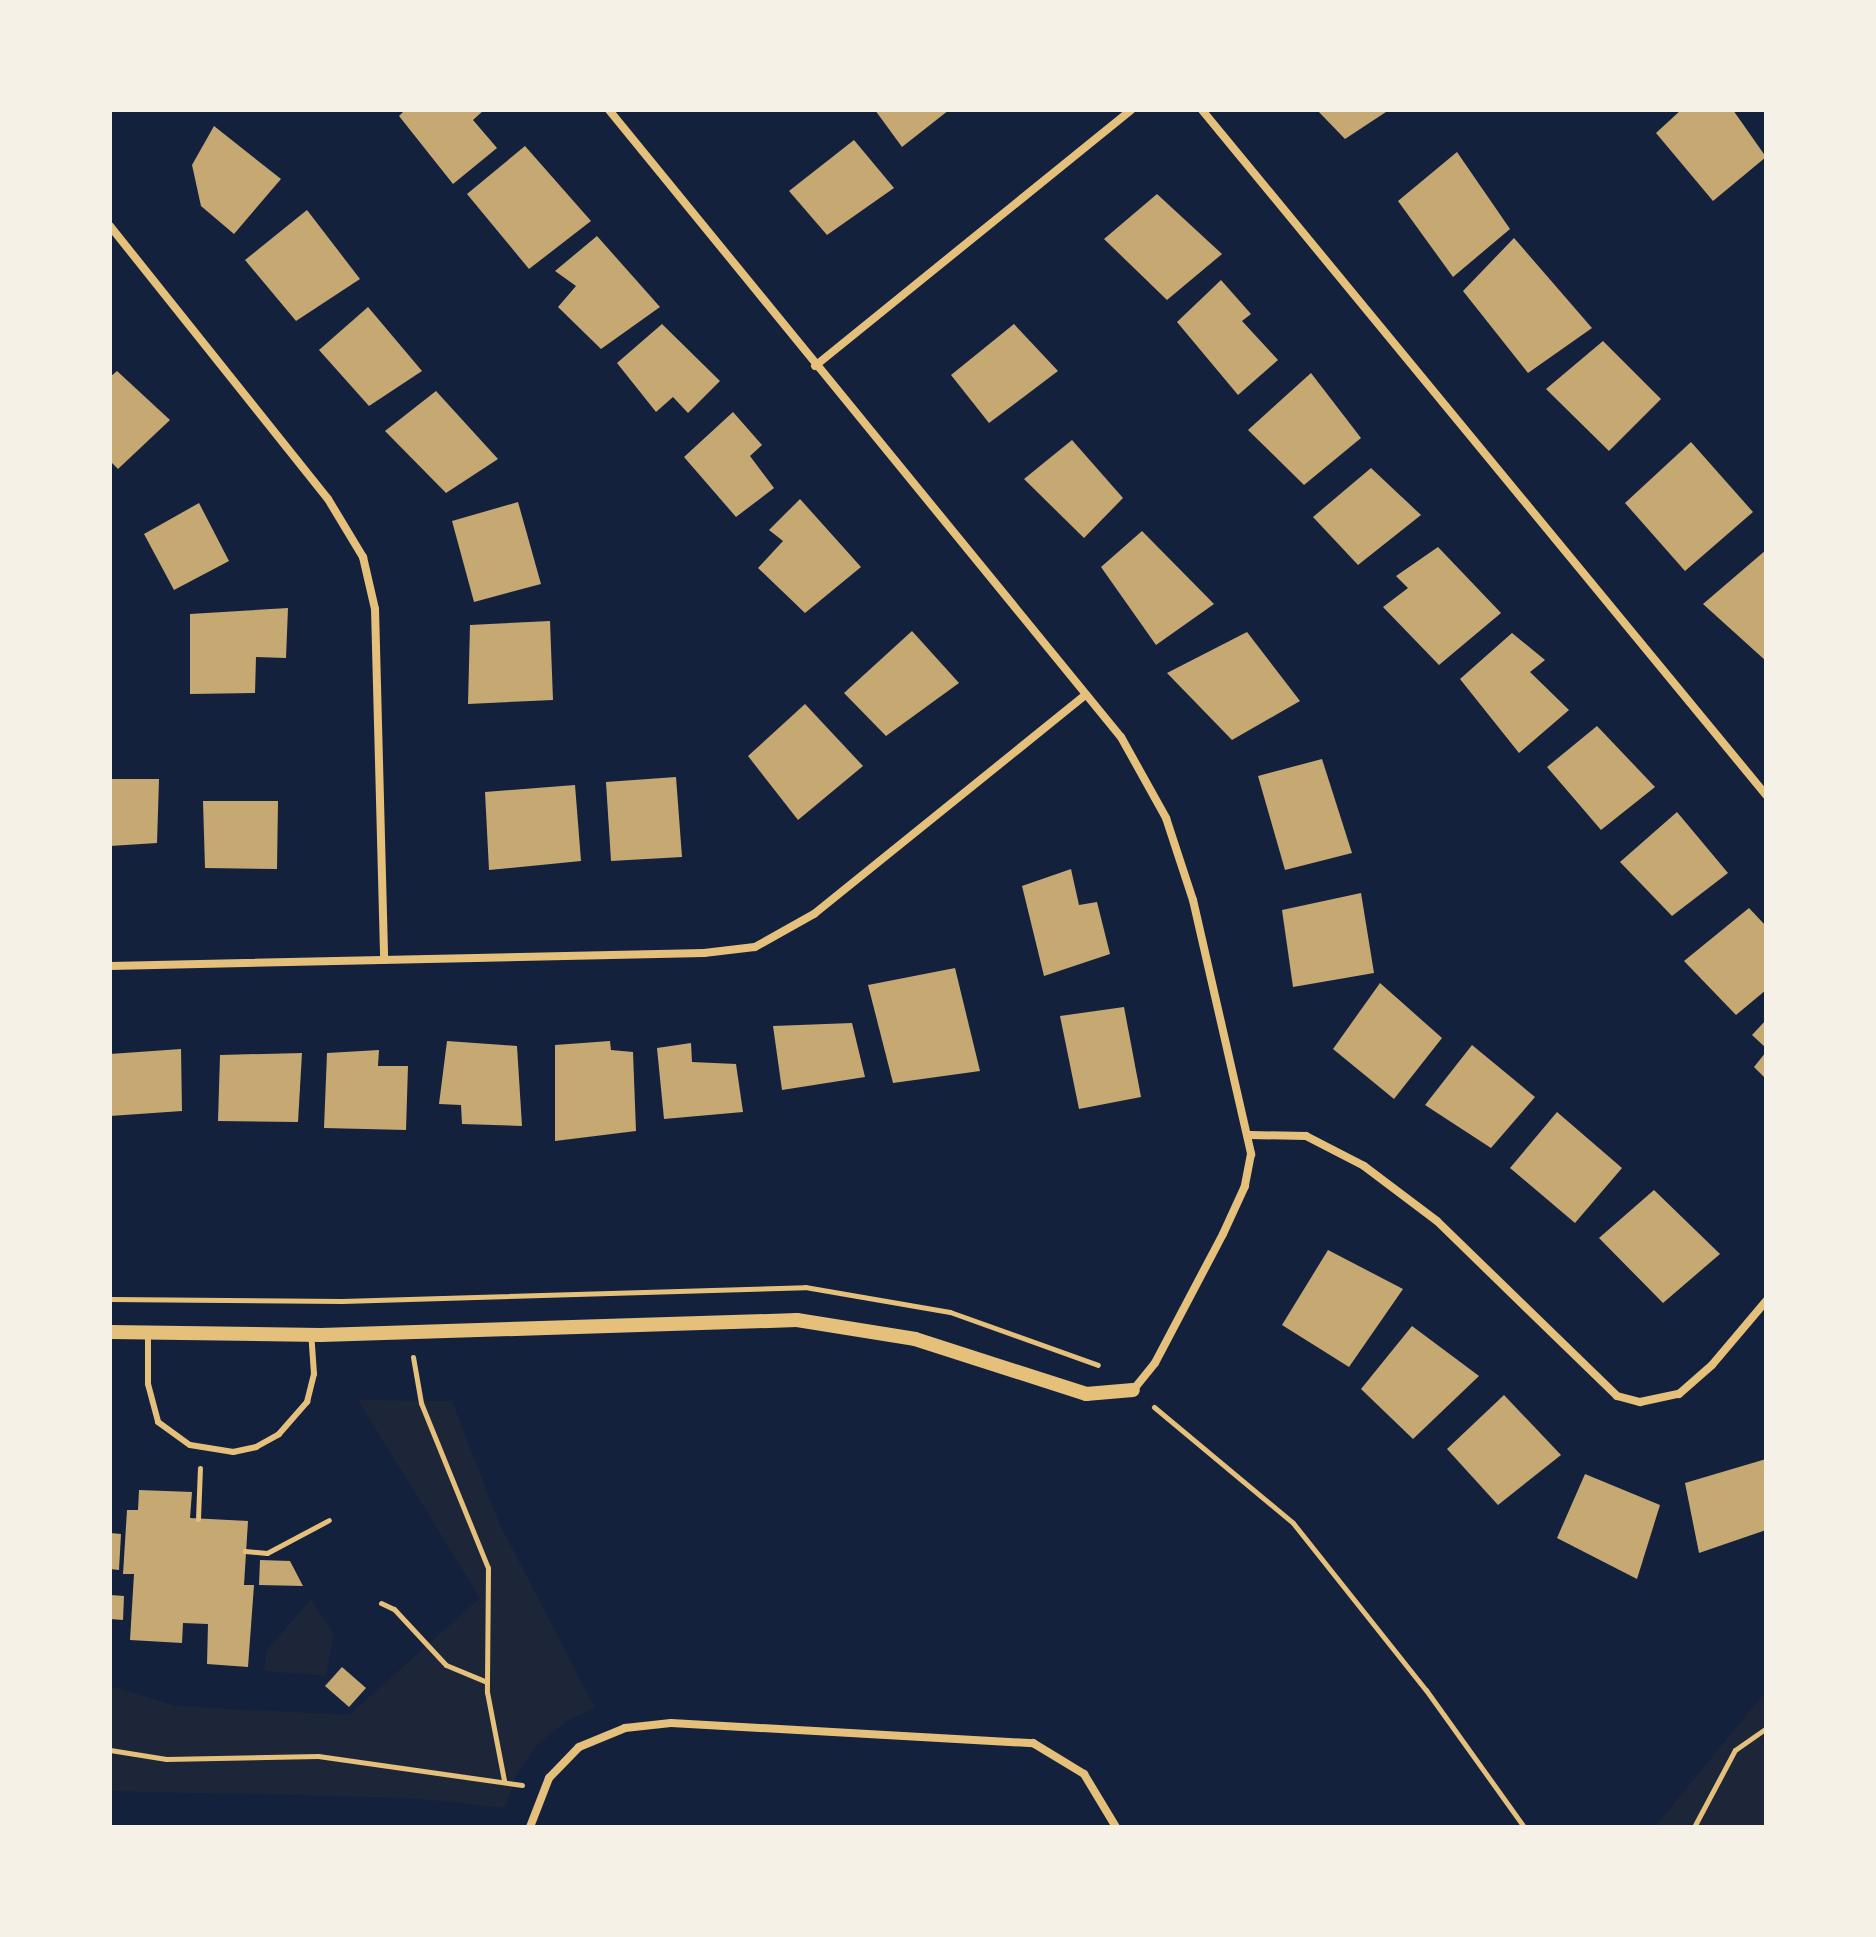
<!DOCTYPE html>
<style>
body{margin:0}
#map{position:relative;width:1876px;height:1937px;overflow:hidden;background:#14213d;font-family:Montserrat,sans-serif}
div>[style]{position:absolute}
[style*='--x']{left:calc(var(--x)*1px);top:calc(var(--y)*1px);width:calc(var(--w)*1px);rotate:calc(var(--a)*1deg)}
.green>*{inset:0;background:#1d2539}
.building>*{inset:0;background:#c6a872}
.path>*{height:5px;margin:-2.5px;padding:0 2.5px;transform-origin:2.5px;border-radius:2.5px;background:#e5c07b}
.service>*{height:6px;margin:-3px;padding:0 3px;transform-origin:3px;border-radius:3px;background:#e5c07b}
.minor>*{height:8px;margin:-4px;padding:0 4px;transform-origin:4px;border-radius:4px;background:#e5c07b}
.tertiary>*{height:14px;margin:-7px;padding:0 7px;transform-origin:7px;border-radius:7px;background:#e5c07b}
span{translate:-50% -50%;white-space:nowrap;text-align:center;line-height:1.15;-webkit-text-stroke:8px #f6f1e7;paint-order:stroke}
.frame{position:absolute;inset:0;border:112px solid #f6f1e7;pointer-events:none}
</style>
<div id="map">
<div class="green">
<div style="clip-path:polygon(358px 1400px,452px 1401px,499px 1523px,595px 1708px,568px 1720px,537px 1745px,516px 1776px,505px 1808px,412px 1798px,110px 1791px,110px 1686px,176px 1706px,349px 1715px,480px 1598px)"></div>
<div style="clip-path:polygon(311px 1599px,334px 1634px,326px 1676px,264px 1671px,267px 1650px)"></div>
<div style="clip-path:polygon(1766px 1691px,1766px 1827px,1655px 1827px)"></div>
</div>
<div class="building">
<div style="clip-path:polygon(405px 110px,484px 110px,473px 120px,497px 148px,453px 184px,399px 116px)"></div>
<div style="clip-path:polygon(875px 110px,949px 110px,902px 147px)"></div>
<div style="clip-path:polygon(1317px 110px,1389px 110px,1345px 139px)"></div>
<div style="clip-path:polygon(1681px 110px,1733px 110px,1766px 157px,1713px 201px,1656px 133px)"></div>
<div style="clip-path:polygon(214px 126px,281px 179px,234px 234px,201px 206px,192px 165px)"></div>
<div style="clip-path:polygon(854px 140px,894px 188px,827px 235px,789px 191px)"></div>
<div style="clip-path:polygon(525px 146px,591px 221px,529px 269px,467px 194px)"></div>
<div style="clip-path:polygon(1457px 152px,1510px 229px,1453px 277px,1398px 201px)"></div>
<div style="clip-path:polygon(1157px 194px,1222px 254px,1167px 300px,1104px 239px)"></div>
<div style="clip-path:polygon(307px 210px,360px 279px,296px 321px,245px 260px)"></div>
<div style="clip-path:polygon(597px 236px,660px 307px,601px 349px,558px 307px,576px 286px,555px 271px)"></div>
<div style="clip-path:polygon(1514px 238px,1592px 328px,1528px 373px,1463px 291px)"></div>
<div style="clip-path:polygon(1221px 280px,1251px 314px,1242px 321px,1278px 360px,1238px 395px,1177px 322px)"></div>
<div style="clip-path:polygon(368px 307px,422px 371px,369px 406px,319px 350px)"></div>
<div style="clip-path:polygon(662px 324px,720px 381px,688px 413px,673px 397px,656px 412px,617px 363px)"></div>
<div style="clip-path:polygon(1014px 324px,1058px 371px,989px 423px,951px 375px)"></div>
<div style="clip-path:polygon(1603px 341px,1661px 399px,1609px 451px,1546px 389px)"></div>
<div style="clip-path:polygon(117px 371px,170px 420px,118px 469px,110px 461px,110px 377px)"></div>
<div style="clip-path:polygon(1311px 373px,1361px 438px,1304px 485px,1248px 430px)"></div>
<div style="clip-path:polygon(436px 391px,498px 459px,446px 493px,385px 431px)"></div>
<div style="clip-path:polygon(733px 412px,762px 445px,750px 456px,774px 488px,736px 517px,684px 457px)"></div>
<div style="clip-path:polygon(1072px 440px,1123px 498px,1084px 538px,1024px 479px)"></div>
<div style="clip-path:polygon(1691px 442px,1753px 512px,1685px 571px,1625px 503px)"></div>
<div style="clip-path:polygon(1371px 468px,1421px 515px,1358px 565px,1313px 517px)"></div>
<div style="clip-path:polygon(800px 499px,861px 567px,805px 613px,758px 568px,783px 541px,769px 530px)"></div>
<div style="clip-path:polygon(518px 502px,541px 584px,474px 602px,452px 521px)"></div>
<div style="clip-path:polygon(199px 503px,229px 561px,174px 590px,144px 534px)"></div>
<div style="clip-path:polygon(1142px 531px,1214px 604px,1156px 645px,1101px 567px)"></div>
<div style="clip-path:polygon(1438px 547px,1501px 613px,1439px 665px,1383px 607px,1408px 588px,1396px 576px)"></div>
<div style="clip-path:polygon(1766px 550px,1766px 661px,1703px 604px)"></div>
<div style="clip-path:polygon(288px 608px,286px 658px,256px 657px,255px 693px,190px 694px,190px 614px)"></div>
<div style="clip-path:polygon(550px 621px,553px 700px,468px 704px,470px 625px)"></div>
<div style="clip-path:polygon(912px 631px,959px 683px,886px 736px,844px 693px)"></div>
<div style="clip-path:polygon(1247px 632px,1300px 701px,1232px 740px,1167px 673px)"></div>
<div style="clip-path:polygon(1512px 633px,1545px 660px,1530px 672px,1569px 710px,1519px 753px,1460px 679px)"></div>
<div style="clip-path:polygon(805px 704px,863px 766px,798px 820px,748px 756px)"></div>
<div style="clip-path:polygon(1597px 726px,1655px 787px,1601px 830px,1547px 767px)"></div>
<div style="clip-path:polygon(1322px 759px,1352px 853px,1285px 870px,1258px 776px)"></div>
<div style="clip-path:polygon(676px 777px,682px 857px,611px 861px,606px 782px)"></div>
<div style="clip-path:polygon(110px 779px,159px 779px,157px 843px,110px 846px)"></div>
<div style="clip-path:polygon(575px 785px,581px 861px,489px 870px,485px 792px)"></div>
<div style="clip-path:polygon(203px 801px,278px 801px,277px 869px,205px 868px)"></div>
<div style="clip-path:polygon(1677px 812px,1728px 873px,1672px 916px,1620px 862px)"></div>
<div style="clip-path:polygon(1071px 869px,1079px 905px,1097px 902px,1110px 954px,1044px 976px,1022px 886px)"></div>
<div style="clip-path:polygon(1361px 893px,1374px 973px,1293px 987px,1282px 910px)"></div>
<div style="clip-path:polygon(1749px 908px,1766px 926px,1766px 990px,1736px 1015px,1684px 961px)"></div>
<div style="clip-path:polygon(955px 968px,980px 1071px,893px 1083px,868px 985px)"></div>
<div style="clip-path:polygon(1380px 983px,1442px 1038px,1394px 1099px,1333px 1049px)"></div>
<div style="clip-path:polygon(1124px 1007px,1141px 1097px,1079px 1109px,1060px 1016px)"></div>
<div style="clip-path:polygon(1766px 1020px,1766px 1048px,1752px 1035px)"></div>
<div style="clip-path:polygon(852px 1023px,865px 1077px,782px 1090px,773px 1026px)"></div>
<div style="clip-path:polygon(447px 1041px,517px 1046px,522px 1126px,462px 1124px,461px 1105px,439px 1104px)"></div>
<div style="clip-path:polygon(610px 1041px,611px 1050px,633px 1052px,636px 1131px,555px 1141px,555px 1045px)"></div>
<div style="clip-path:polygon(691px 1043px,692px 1062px,736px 1064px,743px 1112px,664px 1119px,657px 1048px)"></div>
<div style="clip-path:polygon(1472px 1045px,1535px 1097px,1491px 1148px,1425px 1105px)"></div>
<div style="clip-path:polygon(181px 1049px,182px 1111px,110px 1116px,110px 1054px)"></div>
<div style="clip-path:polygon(379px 1050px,378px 1066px,408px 1066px,406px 1130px,324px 1128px,327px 1053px)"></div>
<div style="clip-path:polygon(1766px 1052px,1766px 1079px,1754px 1067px)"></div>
<div style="clip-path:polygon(302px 1053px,298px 1122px,218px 1121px,220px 1055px)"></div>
<div style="clip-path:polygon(1557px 1112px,1622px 1168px,1575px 1223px,1510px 1168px)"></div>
<div style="clip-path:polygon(1654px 1190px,1720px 1254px,1663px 1303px,1599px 1238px)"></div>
<div style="clip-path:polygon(1328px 1250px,1403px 1289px,1349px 1367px,1282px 1325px)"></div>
<div style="clip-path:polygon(1412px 1326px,1479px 1376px,1413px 1439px,1361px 1389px)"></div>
<div style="clip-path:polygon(1504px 1395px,1561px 1455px,1498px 1505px,1447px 1449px)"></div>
<div style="clip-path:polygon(1766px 1459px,1766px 1530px,1699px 1553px,1685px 1483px)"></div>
<div style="clip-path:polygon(1585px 1474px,1660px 1505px,1637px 1579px,1557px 1538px)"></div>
<div style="clip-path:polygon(139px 1490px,192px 1492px,190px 1518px,248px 1521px,244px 1585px,254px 1585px,248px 1667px,207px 1664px,208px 1624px,183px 1623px,182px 1643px,130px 1640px,134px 1574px,123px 1574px,127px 1510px,138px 1510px)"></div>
<div style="clip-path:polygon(110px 1533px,121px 1534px,119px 1570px,110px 1569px)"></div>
<div style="clip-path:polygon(260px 1560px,290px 1561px,303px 1586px,259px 1585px)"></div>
<div style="clip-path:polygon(110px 1595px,124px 1596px,123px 1620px,110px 1619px)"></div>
<div style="clip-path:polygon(342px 1667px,366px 1688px,349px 1707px,325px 1686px)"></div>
</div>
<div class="path">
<div style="--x:110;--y:1299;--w:232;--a:0.5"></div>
<div style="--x:342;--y:1301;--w:463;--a:-1.7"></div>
<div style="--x:805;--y:1287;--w:147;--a:9.8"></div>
<div style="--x:950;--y:1312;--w:157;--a:19.7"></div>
<div style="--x:413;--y:1357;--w:47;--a:80.1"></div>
<div style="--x:421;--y:1403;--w:178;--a:67.9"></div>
<div style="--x:488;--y:1568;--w:124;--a:90.5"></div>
<div style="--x:487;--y:1692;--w:90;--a:79.1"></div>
<div style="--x:1154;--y:1407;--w:181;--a:39.8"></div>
<div style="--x:1293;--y:1523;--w:213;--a:51.5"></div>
<div style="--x:1426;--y:1690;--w:168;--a:54.4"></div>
<div style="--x:198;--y:1519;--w:51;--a:-87.8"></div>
<div style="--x:245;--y:1551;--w:22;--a:5"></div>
<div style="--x:267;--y:1553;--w:70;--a:-28"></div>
<div style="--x:381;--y:1603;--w:14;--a:25"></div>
<div style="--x:394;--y:1609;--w:76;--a:47.1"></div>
<div style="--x:446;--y:1665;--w:44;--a:22.5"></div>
<div style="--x:110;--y:1750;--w:57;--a:9.1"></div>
<div style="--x:166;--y:1759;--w:152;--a:-1.1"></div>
<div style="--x:318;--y:1756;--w:206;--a:8.1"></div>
<div style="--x:1694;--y:1827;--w:87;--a:-62"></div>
<div style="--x:1735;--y:1750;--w:38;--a:-35"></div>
</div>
<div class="service">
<div style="--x:148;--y:1334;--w:50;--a:90"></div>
<div style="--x:148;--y:1384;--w:39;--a:75"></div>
<div style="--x:158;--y:1422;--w:39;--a:36"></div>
<div style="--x:190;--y:1445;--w:44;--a:9.2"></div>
<div style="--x:233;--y:1452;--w:24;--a:-12"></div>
<div style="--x:256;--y:1447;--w:26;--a:-29"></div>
<div style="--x:279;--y:1434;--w:43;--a:-48.8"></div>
<div style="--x:307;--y:1402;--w:29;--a:-76"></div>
<div style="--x:314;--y:1374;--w:39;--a:-94"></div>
</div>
<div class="minor">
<div style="--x:609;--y:110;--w:809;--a:50.77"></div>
<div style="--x:1121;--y:737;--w:93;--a:60.9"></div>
<div style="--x:1166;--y:818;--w:86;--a:71.8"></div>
<div style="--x:1193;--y:900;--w:261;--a:77.1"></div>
<div style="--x:1251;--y:1154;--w:33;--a:101"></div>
<div style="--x:1245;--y:1186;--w:53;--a:114.6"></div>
<div style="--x:1223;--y:1234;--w:146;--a:117.8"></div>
<div style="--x:1155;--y:1363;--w:35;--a:129"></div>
<div style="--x:1202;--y:110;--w:887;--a:50.53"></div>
<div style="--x:110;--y:226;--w:349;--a:51.4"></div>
<div style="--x:328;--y:499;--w:68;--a:58.9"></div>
<div style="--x:363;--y:557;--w:53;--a:77"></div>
<div style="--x:375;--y:609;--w:351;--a:88.5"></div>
<div style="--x:815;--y:366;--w:407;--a:-39"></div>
<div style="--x:110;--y:966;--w:594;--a:-1.25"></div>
<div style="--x:704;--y:953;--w:51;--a:-6.7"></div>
<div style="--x:755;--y:947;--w:68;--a:-29.2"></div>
<div style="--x:814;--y:914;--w:348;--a:-38.9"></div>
<div style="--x:1250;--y:1135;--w:56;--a:1"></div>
<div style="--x:1306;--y:1136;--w:65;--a:27.3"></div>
<div style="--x:1364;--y:1166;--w:91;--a:37"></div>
<div style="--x:1437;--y:1221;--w:251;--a:44.2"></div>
<div style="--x:1617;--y:1396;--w:24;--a:15"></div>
<div style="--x:1640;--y:1402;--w:40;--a:-12"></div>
<div style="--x:1679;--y:1394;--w:44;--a:-41.3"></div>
<div style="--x:1712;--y:1365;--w:84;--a:-49.8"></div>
<div style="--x:530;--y:1827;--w:53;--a:-68.8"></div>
<div style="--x:549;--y:1778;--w:43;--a:-45.9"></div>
<div style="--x:579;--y:1747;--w:50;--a:-22.4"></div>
<div style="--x:625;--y:1728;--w:46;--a:-6.2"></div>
<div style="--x:671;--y:1723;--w:363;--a:3.2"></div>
<div style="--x:1033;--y:1743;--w:60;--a:31.3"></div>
<div style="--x:1084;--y:1774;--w:62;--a:58.9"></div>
</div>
<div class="tertiary">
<div style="--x:110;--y:1332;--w:211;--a:0.8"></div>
<div style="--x:321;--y:1335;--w:476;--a:-1.8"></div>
<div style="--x:797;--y:1320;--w:120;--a:9.1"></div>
<div style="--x:915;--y:1339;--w:180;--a:17.8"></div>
<div style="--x:1086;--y:1394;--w:47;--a:-4.9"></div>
</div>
<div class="frame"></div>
</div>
